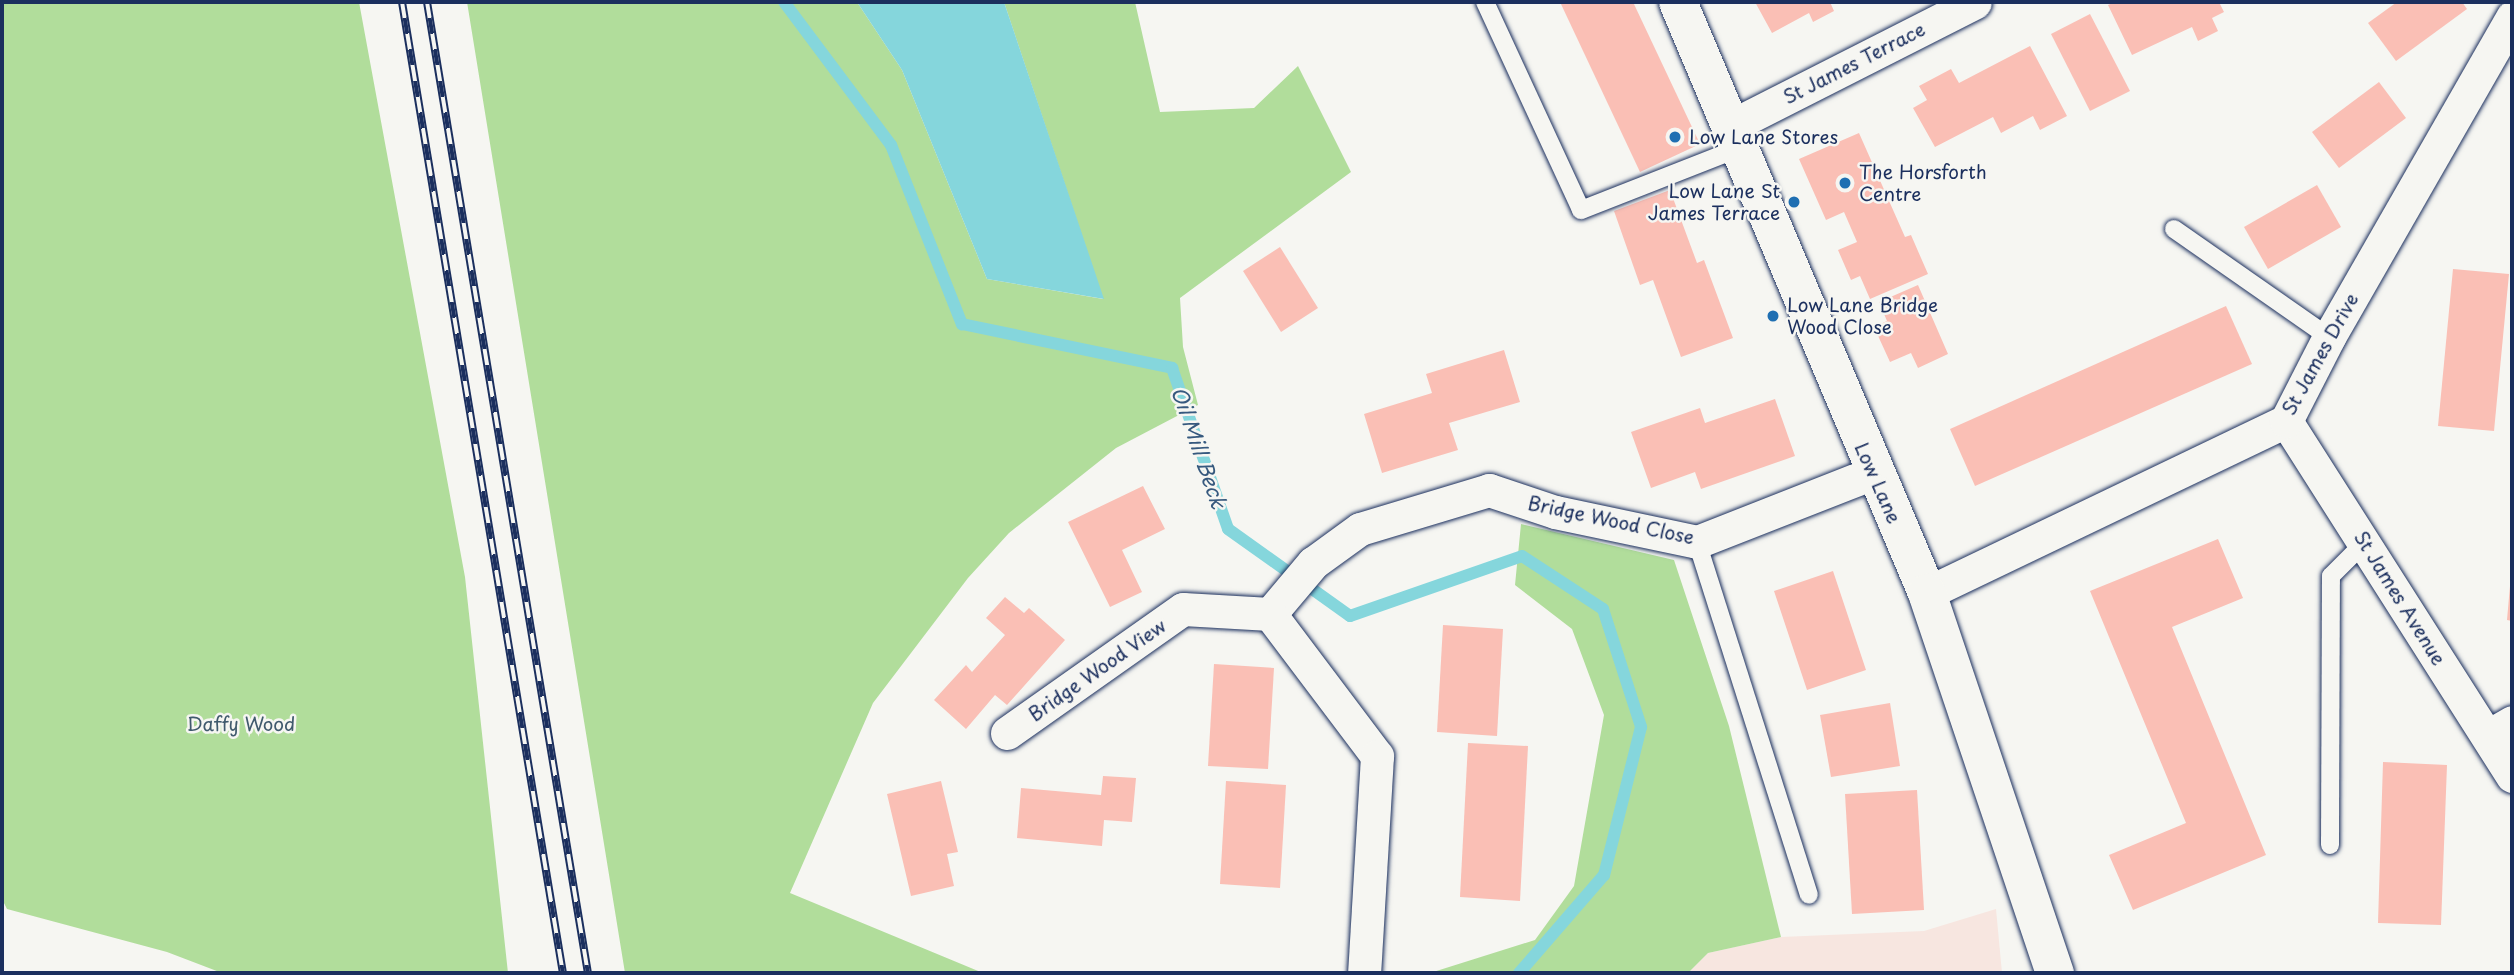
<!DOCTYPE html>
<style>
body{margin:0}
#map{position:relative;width:2514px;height:975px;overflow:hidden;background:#f6f6f2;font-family:"Playpen Sans",sans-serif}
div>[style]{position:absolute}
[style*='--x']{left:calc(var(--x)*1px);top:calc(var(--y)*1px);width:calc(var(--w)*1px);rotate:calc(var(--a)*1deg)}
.built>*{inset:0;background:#f7e6e0}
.green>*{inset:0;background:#b1dd9b}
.water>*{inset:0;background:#85d6dc}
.stream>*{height:12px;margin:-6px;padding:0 6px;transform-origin:6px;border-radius:6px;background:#85d6dc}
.building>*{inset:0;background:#fabfb5}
.roads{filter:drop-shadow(0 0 2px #1b2f5e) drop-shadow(0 0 2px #1b2f5e)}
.lane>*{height:18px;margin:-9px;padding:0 9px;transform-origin:9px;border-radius:9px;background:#f6f6f2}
.street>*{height:33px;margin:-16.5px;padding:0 16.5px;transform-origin:16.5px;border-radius:16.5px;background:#f6f6f2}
.secondary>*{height:38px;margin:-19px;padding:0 19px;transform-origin:19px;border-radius:19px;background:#f6f6f2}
.rail>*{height:8px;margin-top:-4px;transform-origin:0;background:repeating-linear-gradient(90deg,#f6f6f2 0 16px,#1b2f5e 0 32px);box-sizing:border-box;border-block:2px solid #1b2f5e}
.dots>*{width:19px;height:19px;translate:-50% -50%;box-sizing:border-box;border:4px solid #f6f6f2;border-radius:50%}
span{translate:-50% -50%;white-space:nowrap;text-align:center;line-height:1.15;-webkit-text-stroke:5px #f6f6f2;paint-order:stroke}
.street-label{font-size:19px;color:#1b2f5e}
.poi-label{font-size:19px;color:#1b2f5e}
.left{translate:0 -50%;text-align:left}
.right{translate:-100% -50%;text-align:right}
.park-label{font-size:19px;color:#405a6d}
.water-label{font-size:21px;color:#36597e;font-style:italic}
.frame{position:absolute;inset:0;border:4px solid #1b2f5e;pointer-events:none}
</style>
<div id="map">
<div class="built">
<div style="clip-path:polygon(1996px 909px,2002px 973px,1688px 973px,1708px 953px,1781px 937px,1924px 931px)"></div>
</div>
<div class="green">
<div style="clip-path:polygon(2px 2px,359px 2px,465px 577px,508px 973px,222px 973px,167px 952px,7px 909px,2px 899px)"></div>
<div style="clip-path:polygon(467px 2px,857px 2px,902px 70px,987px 279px,1103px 299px,1004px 2px,1135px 2px,1160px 112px,1254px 108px,1298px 66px,1351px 172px,1180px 298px,1183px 347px,1198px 405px,1116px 448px,1009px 533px,968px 578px,873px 703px,790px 893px,983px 973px,625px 973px)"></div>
<div style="clip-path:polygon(1521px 524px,1674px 560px,1729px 726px,1781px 937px,1708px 953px,1688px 973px,1430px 973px,1535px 940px,1574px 886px,1604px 715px,1572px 629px,1515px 585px)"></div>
</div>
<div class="water">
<div style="clip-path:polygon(857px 2px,1004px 2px,1104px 299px,987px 279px,902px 70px)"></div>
</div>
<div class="stream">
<div style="--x:784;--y:2;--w:179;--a:53.2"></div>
<div style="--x:891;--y:145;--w:193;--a:68.4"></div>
<div style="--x:962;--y:324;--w:215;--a:11.8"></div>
<div style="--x:1172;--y:368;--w:170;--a:70.8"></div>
<div style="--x:1228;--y:529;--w:150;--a:35.5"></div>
<div style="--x:1350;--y:616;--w:182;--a:-19.2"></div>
<div style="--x:1522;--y:556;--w:97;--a:33.2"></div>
<div style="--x:1603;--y:609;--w:124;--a:72.1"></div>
<div style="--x:1641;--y:727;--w:153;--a:104"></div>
<div style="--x:1604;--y:875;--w:130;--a:130.9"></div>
</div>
<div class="building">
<div style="clip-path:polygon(1560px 2px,1633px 2px,1700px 144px,1640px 172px)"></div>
<div style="clip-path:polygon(1755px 2px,1830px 2px,1834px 11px,1813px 22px,1809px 13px,1772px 33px)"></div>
<div style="clip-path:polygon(2115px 2px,2219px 2px,2224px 12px,2212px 18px,2218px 31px,2198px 41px,2192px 27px,2132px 55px,2108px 5px)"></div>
<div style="clip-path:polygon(2397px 2px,2462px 2px,2467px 9px,2396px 61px,2368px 23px)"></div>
<div style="clip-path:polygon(2090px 14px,2130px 91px,2090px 111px,2051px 34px)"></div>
<div style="clip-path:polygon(2030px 46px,2067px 116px,2040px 130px,2033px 116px,2001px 133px,1993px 117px,1935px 147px,1913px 108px,1927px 100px,1919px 86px,1951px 69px,1959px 83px)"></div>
<div style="clip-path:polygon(2379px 82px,2406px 118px,2339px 168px,2312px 132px)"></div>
<div style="clip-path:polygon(1859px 133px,1905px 237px,1911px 235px,1928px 274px,1870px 299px,1860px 276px,1851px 280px,1838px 250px,1857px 242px,1844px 212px,1826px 220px,1799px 159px)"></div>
<div style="clip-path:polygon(2317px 185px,2341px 227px,2268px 269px,2244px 227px)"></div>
<div style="clip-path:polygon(1670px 190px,1697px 263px,1704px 260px,1733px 338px,1681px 357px,1653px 280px,1640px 285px,1614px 211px)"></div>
<div style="clip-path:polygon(1280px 247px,1318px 308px,1281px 332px,1243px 271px)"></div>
<div style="clip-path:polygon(2453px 269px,2509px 274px,2494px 431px,2438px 426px)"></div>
<div style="clip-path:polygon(1918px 285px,1948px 354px,1918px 368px,1911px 353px,1890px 362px,1874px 327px,1887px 321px,1879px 302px)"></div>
<div style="clip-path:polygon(2226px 306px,2252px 364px,1975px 486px,1950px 429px)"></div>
<div style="clip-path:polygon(1504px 350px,1520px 402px,1449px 423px,1458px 450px,1382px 473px,1364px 414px,1432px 393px,1426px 374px)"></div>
<div style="clip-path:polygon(1775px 399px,1795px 456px,1701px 489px,1695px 472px,1651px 488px,1631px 432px,1700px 408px,1705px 423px)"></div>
<div style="clip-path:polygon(1143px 486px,1165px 529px,1122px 550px,1142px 592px,1110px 607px,1068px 522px)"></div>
<div style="clip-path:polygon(2218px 539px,2243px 598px,2172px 627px,2266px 855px,2133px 910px,2109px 855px,2186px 823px,2090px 591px)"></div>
<div style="clip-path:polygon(1833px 571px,1866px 670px,1807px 690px,1774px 591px)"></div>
<div style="clip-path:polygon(2510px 586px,2512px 586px,2512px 621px,2507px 620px)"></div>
<div style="clip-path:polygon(1005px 597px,1024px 613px,1029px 608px,1065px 640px,1007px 705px,995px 695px,966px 729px,934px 700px,966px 665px,972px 672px,1005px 635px,986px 618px)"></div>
<div style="clip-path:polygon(1443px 625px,1503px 629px,1497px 736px,1437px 732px)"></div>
<div style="clip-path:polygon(1214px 664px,1274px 668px,1268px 769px,1208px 766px)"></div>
<div style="clip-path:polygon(1890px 703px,1900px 766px,1831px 777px,1820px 715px)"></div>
<div style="clip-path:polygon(1468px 743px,1528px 746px,1520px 901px,1460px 897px)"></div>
<div style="clip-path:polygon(2383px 762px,2447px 765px,2441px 925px,2378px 923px)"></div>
<div style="clip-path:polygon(1103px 776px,1136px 778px,1132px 822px,1104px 820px,1102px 846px,1017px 838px,1021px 788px,1101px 795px)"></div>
<div style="clip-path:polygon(941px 781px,958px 852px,947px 854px,954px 886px,911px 896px,887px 794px)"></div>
<div style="clip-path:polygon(1226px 781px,1286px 785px,1280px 888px,1220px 884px)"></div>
<div style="clip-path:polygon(1917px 790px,1924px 910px,1852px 914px,1845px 794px)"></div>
</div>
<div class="roads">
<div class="lane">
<div style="--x:1485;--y:2;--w:229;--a:65.2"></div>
<div style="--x:1581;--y:210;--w:173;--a:-21.4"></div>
<div style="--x:2174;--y:229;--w:189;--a:34.9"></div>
<div style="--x:1697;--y:542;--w:370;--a:72.4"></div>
<div style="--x:2330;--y:845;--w:269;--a:-89.8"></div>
<div style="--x:2331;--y:576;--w:48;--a:-45"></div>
</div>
<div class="street">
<div style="--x:1733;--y:125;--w:271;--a:-26.9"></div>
<div style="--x:2286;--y:421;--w:421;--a:57.5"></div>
<div style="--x:1927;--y:593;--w:398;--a:-25.6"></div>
<div style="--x:2286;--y:421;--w:94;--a:-62.9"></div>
<div style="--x:2329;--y:337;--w:369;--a:-60.2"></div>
<div style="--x:1270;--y:614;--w:67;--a:-49.9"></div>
<div style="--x:1313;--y:563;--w:58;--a:-35.9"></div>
<div style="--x:1360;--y:529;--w:135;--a:-16.8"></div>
<div style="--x:1489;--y:490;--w:70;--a:18.4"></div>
<div style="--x:1555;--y:512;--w:145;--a:11.9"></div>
<div style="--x:1697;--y:542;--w:189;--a:-21.4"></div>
<div style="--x:1270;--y:614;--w:178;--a:53"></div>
<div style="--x:1377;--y:756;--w:217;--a:93.4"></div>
<div style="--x:1007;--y:733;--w:215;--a:-35.2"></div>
<div style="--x:1183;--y:609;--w:87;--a:3.3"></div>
<div style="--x:2488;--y:736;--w:28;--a:-30"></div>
</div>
<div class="secondary">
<div style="--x:1678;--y:2;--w:641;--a:67.15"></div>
<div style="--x:1927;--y:593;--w:401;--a:71.4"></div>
</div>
</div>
<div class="rail">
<div style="--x:402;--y:2;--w:984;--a:80.59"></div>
<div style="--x:427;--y:2;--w:984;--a:80.59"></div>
</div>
<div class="dots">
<div style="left:1675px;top:137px;background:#1f6fb2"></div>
<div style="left:1845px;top:183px;background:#1f6fb2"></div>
<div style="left:1794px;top:202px;background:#1f6fb2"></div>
<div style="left:1773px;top:316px;background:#1f6fb2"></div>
</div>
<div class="street-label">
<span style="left:1854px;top:63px;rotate:-27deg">St James Terrace</span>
<span style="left:2320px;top:354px;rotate:-61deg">St James Drive</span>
<span style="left:1878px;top:483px;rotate:66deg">Low Lane</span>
<span style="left:1611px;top:520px;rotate:12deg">Bridge Wood Close</span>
<span style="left:2400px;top:598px;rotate:58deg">St James Avenue</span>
<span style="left:1097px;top:670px;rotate:-35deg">Bridge Wood View</span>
</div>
<div class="poi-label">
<span class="left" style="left:1689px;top:137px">Low Lane Stores</span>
<span class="left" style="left:1859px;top:183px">The Horsforth<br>Centre</span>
<span class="right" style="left:1780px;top:202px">Low Lane St<br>James Terrace</span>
<span class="left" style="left:1787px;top:316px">Low Lane Bridge<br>Wood Close</span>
</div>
<div class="park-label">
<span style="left:241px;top:724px">Daffy Wood</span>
</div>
<div class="water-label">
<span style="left:1200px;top:447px;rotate:71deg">Oil Mill Beck</span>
</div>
<div class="frame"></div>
</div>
